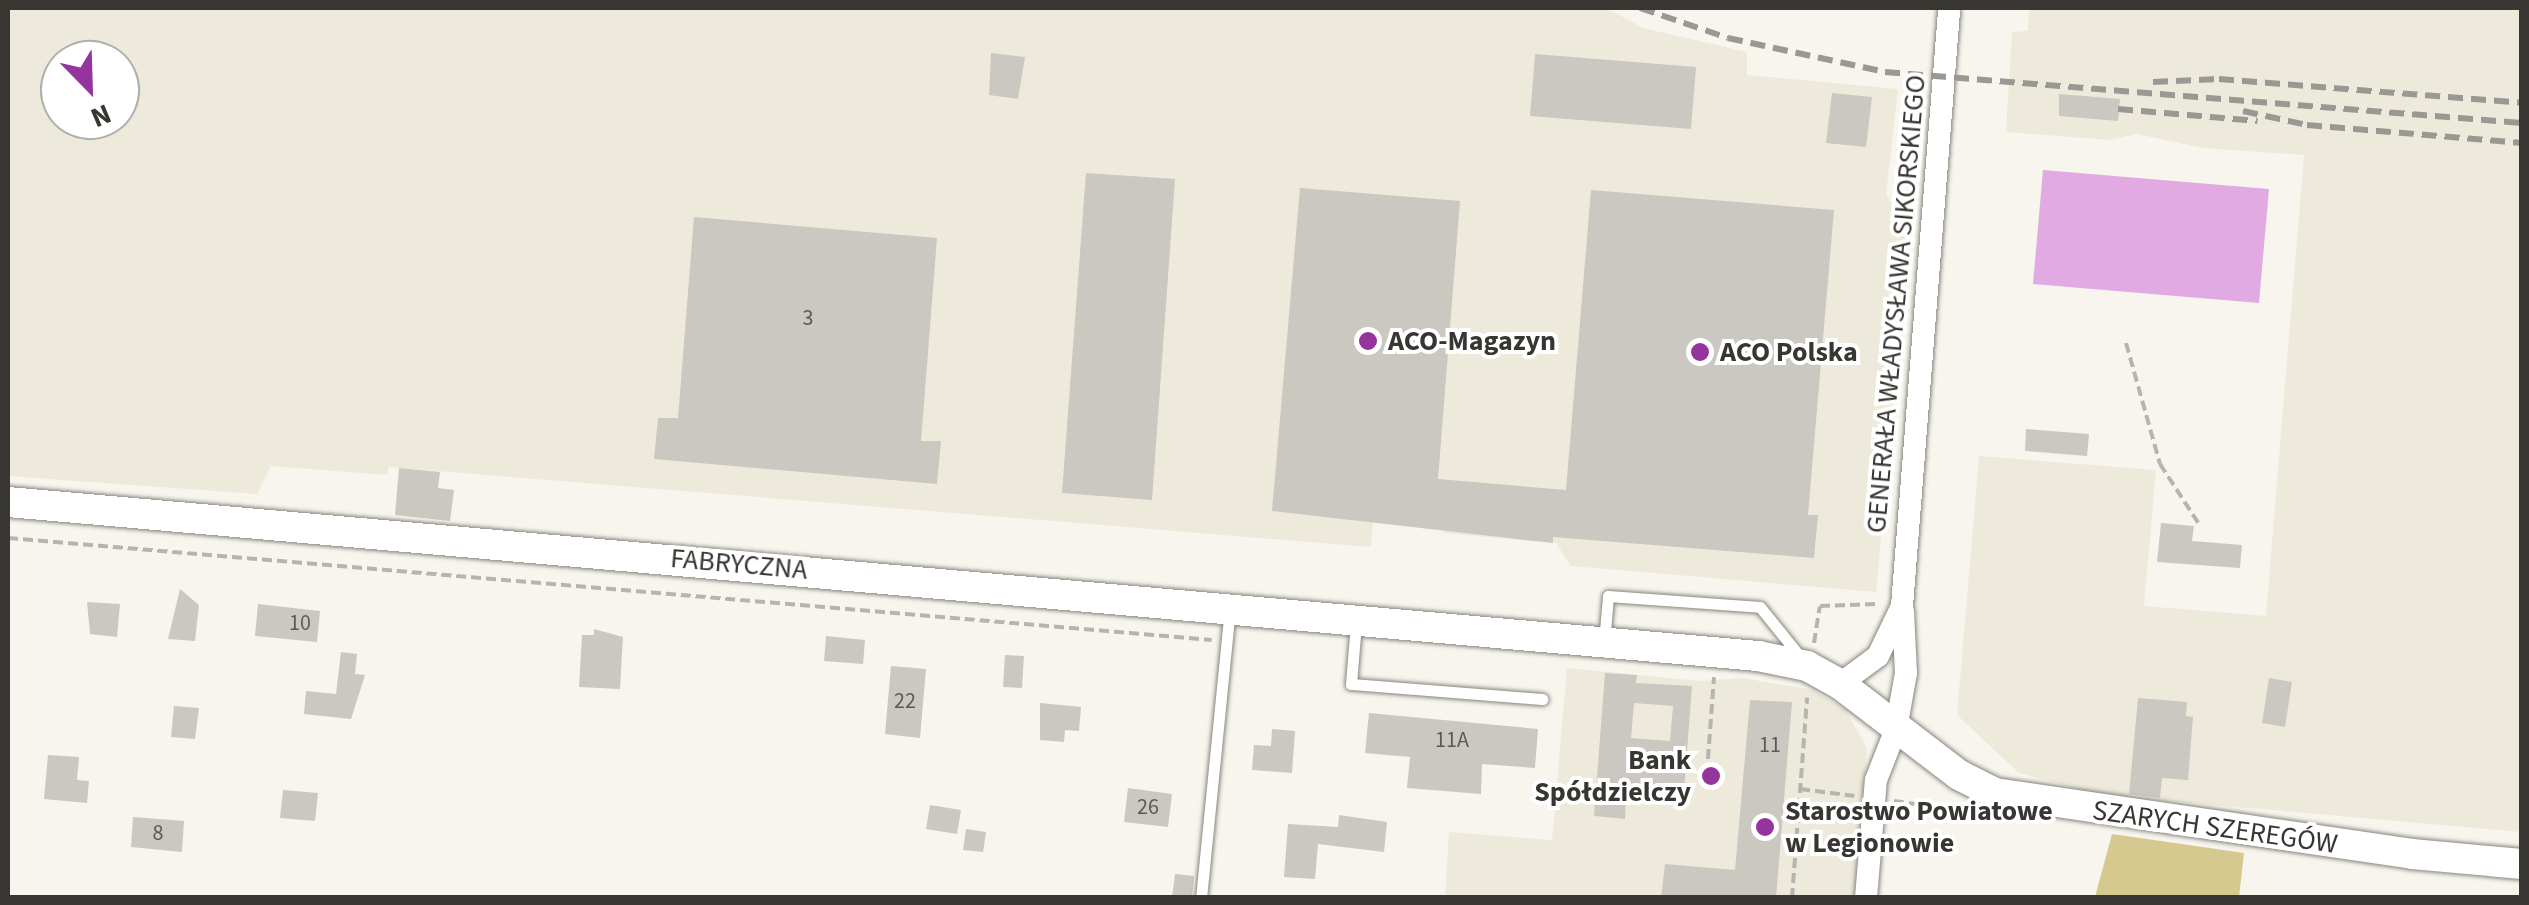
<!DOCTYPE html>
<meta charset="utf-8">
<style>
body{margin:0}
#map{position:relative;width:2529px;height:905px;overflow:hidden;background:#f7f5ed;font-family:"Source Sans 3",sans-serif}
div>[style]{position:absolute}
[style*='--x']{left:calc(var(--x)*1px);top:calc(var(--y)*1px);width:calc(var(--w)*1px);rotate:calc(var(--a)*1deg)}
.built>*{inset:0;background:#edeadc}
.green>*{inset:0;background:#d5c990}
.water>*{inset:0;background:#e1aae3}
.building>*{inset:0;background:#cac8c0}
.path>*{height:4px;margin-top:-2px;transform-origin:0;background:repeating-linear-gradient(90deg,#b6b4ae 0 10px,transparent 0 15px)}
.roads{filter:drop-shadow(0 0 2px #87857e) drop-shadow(0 0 2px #87857e)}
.service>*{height:11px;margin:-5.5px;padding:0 5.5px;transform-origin:5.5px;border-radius:5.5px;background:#fff}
.minor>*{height:22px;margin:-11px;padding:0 11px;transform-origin:11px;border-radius:11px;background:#fff}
.tertiary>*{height:30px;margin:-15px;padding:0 15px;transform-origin:15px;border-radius:15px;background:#fff}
.rail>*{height:6px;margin-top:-3px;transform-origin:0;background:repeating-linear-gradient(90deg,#999892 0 15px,transparent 0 23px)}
.dots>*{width:28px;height:28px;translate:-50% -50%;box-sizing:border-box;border:5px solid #fff;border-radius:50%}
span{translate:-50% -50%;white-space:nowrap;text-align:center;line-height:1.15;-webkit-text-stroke:8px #fff;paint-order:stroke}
.number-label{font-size:22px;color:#5c5a56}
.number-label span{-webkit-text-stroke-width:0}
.street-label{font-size:28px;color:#373633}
.poi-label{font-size:28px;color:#373633;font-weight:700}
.left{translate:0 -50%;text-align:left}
.right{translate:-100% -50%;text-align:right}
.frame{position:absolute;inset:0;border:10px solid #373633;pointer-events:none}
.north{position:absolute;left:40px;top:40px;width:100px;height:100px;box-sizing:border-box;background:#fff;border:2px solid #afafad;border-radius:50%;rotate:157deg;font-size:28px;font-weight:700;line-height:40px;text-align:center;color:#373633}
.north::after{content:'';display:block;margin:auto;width:35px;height:45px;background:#95349c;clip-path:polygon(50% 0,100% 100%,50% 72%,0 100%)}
</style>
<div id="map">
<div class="built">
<div style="clip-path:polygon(evenodd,8px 8px,1606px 8px,1643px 28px,1747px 52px,1747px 75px,1898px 89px,1886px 194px,1908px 232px,1876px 592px,1571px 566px,1556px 543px,1541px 536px,1540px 542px,1443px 533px,1444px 526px,1373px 521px,1371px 547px,388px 467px,387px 475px,271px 466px,257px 494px,8px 476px,8px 8px,60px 60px,120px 60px,120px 120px,60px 120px,60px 60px)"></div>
<div style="clip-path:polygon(2029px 8px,2521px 8px,2521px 832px,2100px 795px,2019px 773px,1957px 715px,1979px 456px,2156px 470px,2144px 606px,2266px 616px,2304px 155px,2203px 148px,2137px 134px,2110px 140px,2006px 132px,2012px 32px,2028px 31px)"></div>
<div style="clip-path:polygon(1567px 668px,1699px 681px,1743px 678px,1812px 690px,1845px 709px,1867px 748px,1854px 897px,1445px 898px,1449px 832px,1552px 840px)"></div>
</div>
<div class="green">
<div style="clip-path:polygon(2112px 834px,2244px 853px,2239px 897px,2095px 897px)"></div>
</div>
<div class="water">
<div style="clip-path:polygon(2043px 170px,2269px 189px,2259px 303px,2033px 284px)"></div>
</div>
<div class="building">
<div style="clip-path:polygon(991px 53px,1025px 57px,1018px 99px,989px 95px)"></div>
<div style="clip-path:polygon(1535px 54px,1696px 67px,1691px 129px,1530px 116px)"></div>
<div style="clip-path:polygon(1832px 93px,1872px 97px,1866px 147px,1826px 143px)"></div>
<div style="clip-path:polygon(2059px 94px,2120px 99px,2118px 121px,2059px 116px)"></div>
<div style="clip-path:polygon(1086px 173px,1175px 179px,1152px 500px,1062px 493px)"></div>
<div style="clip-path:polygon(1300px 188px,1460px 201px,1438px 479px,1566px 490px,1591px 190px,1834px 210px,1808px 515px,1818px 515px,1814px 558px,1553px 537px,1553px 543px,1272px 511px)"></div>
<div style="clip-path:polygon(694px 217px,937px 238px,921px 441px,941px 441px,937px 484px,654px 459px,658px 418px,678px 418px)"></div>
<div style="clip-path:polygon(2026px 429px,2089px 434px,2087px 456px,2025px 451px)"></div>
<div style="clip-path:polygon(399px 468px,440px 472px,438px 488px,454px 490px,450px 521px,395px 515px)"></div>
<div style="clip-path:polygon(2161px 523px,2194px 526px,2192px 541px,2242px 545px,2240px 568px,2157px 562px)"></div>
<div style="clip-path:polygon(180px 589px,199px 605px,195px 641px,168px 639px)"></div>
<div style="clip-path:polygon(87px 602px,120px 604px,117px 637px,90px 634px)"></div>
<div style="clip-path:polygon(258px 604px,320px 611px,317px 642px,255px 636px)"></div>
<div style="clip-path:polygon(594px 629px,623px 637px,620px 689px,579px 687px,582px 635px,594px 635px)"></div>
<div style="clip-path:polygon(826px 636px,865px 640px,863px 664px,824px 661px)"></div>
<div style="clip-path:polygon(341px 652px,357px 654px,355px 674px,365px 675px,351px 719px,304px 714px,306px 691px,336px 694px)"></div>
<div style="clip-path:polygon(1005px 655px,1024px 656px,1022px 688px,1003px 687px)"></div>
<div style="clip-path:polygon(891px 666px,926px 669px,920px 738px,885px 734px)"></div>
<div style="clip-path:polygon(evenodd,1605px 673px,1637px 675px,1636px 683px,1692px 686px,1683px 805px,1626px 799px,1625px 819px,1594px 816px,1605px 673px,1634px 703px,1673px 706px,1670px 741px,1631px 738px,1634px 703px)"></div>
<div style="clip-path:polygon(2269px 678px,2292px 682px,2285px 727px,2262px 723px)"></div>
<div style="clip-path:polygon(2138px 698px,2187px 702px,2186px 716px,2193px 717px,2188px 780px,2162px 778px,2160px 798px,2129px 794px)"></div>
<div style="clip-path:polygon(1750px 700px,1792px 702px,1776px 898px,1661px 898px,1665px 864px,1735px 870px)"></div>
<div style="clip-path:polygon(1040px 703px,1081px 707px,1079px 731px,1065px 730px,1064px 742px,1040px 740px)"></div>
<div style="clip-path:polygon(174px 706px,199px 708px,195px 739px,171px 737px)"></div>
<div style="clip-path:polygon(1369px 713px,1538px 729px,1535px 768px,1482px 764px,1481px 794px,1407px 788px,1410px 757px,1365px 753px)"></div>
<div style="clip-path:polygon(1272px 729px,1295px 731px,1292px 773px,1252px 770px,1254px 745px,1271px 746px)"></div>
<div style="clip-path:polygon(48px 755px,79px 757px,77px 780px,89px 781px,87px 803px,44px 799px)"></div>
<div style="clip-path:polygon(1128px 788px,1172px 794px,1168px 827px,1124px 822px)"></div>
<div style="clip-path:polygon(283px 790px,318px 793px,315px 821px,280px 818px)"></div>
<div style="clip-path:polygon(930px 805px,961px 810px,957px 834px,926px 829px)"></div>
<div style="clip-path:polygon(1339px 815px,1387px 822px,1384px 852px,1318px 844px,1315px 879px,1284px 877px,1288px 824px,1338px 827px)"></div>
<div style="clip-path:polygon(133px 817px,184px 821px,182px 852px,131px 847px)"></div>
<div style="clip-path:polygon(966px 829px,986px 832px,983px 852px,963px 850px)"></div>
<div style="clip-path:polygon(1175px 874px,1194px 876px,1192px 898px,1172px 898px)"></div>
</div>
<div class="path">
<div style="--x:2126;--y:343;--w:126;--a:74.3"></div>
<div style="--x:2160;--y:464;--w:72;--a:57"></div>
<div style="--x:8;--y:538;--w:1208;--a:4.84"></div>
<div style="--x:1814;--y:643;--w:37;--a:-81"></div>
<div style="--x:1820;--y:606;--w:57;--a:-2"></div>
<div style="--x:1708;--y:759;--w:82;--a:-85.8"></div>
<div style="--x:1800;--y:789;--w:55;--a:7.3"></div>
<div style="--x:1894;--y:801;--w:50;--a:8"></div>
<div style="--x:1792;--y:898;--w:201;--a:-85.7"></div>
</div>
<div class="roads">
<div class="service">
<div style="--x:1356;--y:623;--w:61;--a:94.7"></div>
<div style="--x:1351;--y:684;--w:192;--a:4.5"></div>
<div style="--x:1604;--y:642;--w:46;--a:-85"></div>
<div style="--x:1608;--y:596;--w:152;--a:4.1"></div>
<div style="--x:1760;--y:607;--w:67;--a:51.1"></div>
<div style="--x:1201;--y:898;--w:289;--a:-84.3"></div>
</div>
<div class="minor">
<div style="--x:1840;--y:684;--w:47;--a:-36.4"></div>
<div style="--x:1878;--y:656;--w:55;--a:-64.4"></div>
<div style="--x:1902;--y:606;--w:596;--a:-85.48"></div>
<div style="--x:1866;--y:898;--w:118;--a:-85.2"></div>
<div style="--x:1876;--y:780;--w:55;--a:-68.6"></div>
<div style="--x:1896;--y:729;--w:57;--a:-79.9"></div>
<div style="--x:1906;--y:673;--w:62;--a:-92.8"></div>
</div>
<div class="tertiary">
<div style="--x:8;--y:502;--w:1757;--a:5.03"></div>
<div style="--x:1758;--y:656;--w:50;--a:11.5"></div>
<div style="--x:1807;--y:666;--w:38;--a:29"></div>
<div style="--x:1840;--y:684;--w:150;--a:37.4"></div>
<div style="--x:1959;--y:775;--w:40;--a:26.6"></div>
<div style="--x:1995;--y:793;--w:421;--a:8.3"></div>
<div style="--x:2412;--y:854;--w:110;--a:5.2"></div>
</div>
</div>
<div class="rail">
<div style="--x:1640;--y:8;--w:93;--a:18.8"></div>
<div style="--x:1728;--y:38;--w:161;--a:12.2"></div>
<div style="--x:1885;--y:72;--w:639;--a:4.58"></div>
<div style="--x:2153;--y:82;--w:66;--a:-2.6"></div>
<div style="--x:2219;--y:79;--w:304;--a:4.5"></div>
<div style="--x:2118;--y:109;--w:140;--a:4.9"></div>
<div style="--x:2243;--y:111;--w:66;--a:12.3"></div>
<div style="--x:2307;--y:125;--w:216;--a:4.8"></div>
</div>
<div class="dots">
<div style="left:1368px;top:341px;background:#95349c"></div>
<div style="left:1700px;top:352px;background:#95349c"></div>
<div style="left:1711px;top:776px;background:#95349c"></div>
<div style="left:1765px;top:827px;background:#95349c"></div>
</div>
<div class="number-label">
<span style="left:808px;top:319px">3</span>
<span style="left:300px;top:624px">10</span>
<span style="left:905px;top:702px">22</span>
<span style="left:1452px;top:741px">11A</span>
<span style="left:1770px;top:746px">11</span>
<span style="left:1148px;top:808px">26</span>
<span style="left:158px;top:834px">8</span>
</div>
<div class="street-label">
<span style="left:1896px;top:304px;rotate:-85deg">GENERAŁA WŁADYSŁAWA SIKORSKIEGO</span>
<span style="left:739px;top:564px;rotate:5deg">FABRYCZNA</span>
<span style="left:2215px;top:827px;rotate:8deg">SZARYCH SZEREGÓW</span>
</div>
<div class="poi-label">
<span class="left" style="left:1388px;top:341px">ACO-Magazyn</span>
<span class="left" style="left:1720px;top:352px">ACO Polska</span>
<span class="right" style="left:1691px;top:776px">Bank<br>Spółdzielczy</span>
<span class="left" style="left:1785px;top:827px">Starostwo Powiatowe<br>w Legionowie</span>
</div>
<div class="frame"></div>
<div class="north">N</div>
</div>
